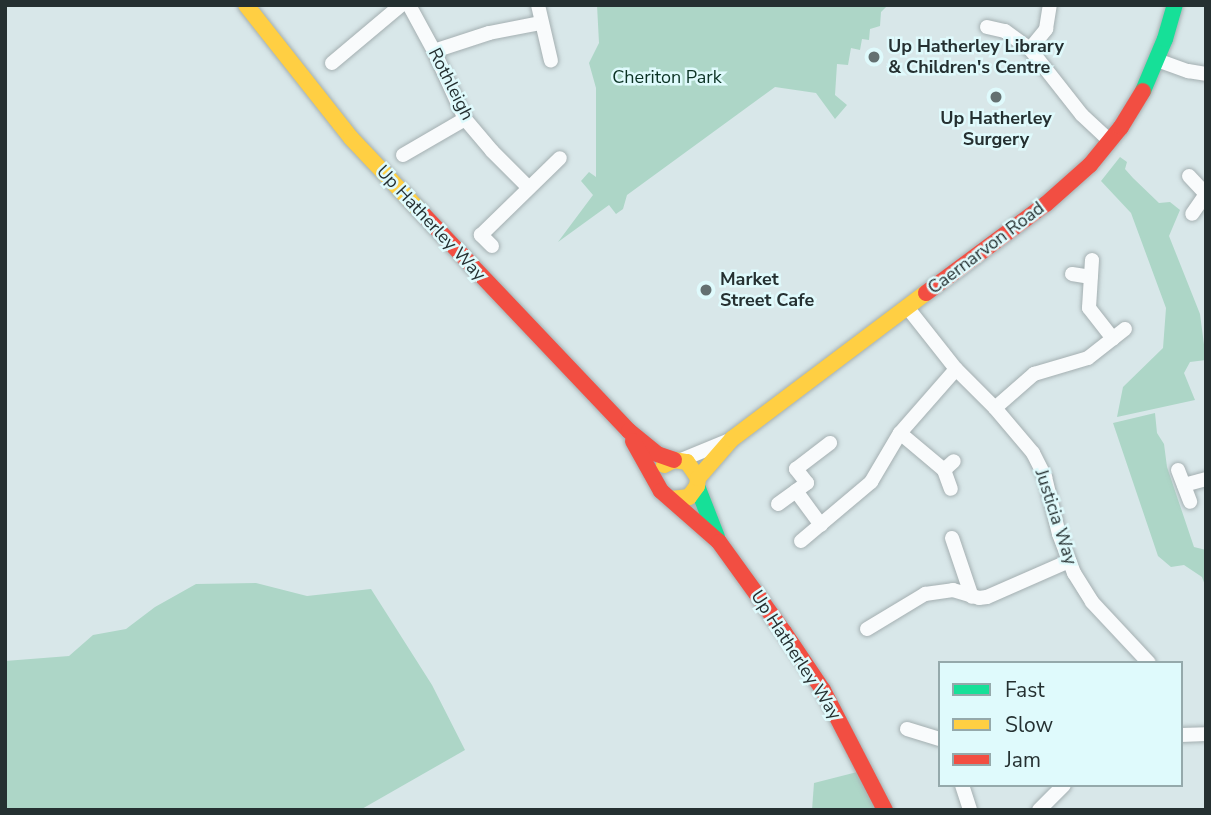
<!DOCTYPE html>
<style>
body{margin:0}
#map{position:relative;width:1211px;height:815px;overflow:hidden;background:#d8e7e9;font-family:"Nunito Sans",sans-serif}
div>[style]{position:absolute}
[style*='--x']{left:calc(var(--x)*1px);top:calc(var(--y)*1px);width:calc(var(--w)*1px);rotate:calc(var(--a)*1deg)}
.green>*{inset:0;background:#add6c7}
.roads{filter:drop-shadow(0 0 2px #a4afb1) drop-shadow(0 0 2px #a4afb1)}
.street>*{height:14px;margin:-7px;padding:0 7px;transform-origin:7px;border-radius:7px;background:#f9fbfc}
.fast>*{height:16px;margin:-8px;padding:0 8px;transform-origin:8px;border-radius:8px;background:#16e098}
.slow>*{height:16px;margin:-8px;padding:0 8px;transform-origin:8px;border-radius:8px;background:#ffcf43}
.jam>*{height:16px;margin:-8px;padding:0 8px;transform-origin:8px;border-radius:8px;background:#f24e42}
.dots>*{width:19px;height:19px;translate:-50% -50%;box-sizing:border-box;border:4px solid #dffafc;border-radius:50%}
span{translate:-50% -50%;white-space:nowrap;text-align:center;line-height:1.15;-webkit-text-stroke:5px #dffafc;paint-order:stroke}
.poi-label{font-size:18px;color:#253031;font-weight:700}
.left{translate:0 -50%;text-align:left}
.park-label{font-size:18px;color:#0b3223}
.street-label{font-size:18px;color:#253031}
.frame{position:absolute;inset:0;border:7px solid #253031;pointer-events:none}
.legend{position:absolute;left:938px;top:661px;width:245px;height:126px;box-sizing:border-box;background:#dffafc;border:2px solid #95a9ab;margin:0;padding:9px 12px;list-style:none;font-size:21px;color:#253031}
.legend li{display:flex;align-items:center;gap:14px;height:35px}
.legend b{width:35px;border:2px solid #95a9ab}
</style>
<div id="map">
<div class="green">
<div style="clip-path:polygon(597px 5px,888px 5px,881px 12px,880px 26px,870px 29px,869px 40px,862px 39px,860px 50px,851px 48px,848px 65px,837px 64px,835px 95px,847px 105px,835px 119px,816px 93px,775px 87px,627px 195px,623px 209px,616px 214px,609px 205px,558px 242px,593px 195px,581px 181px,589px 172px,596px 177px,596px 88px,589px 63px,599px 43px)"></div>
<div style="clip-path:polygon(1120px 157px,1127px 162px,1125px 169px,1133px 178px,1159px 203px,1170px 202px,1180px 210px,1169px 236px,1200px 314px,1206px 360px,1190px 362px,1184px 373px,1195px 400px,1117px 417px,1123px 387px,1163px 348px,1166px 308px,1131px 213px,1101px 181px)"></div>
<div style="clip-path:polygon(1155px 413px,1157px 433px,1164px 444px,1167px 467px,1194px 547px,1206px 550px,1206px 588px,1202px 577px,1184px 565px,1171px 567px,1158px 556px,1113px 423px)"></div>
<div style="clip-path:polygon(256px 583px,307px 596px,371px 589px,432px 685px,465px 750px,360px 810px,5px 810px,5px 661px,69px 656px,93px 635px,126px 629px,155px 607px,196px 584px)"></div>
<div style="clip-path:polygon(865px 770px,885px 810px,812px 810px,814px 783px)"></div>
</div>
<div class="roads">
<div class="street">
<div style="--x:409;--y:5;--w:52;--a:61.5"></div>
<div style="--x:434;--y:51;--w:75;--a:65.5"></div>
<div style="--x:465;--y:119;--w:42;--a:49.8"></div>
<div style="--x:492;--y:151;--w:52;--a:45"></div>
<div style="--x:538;--y:5;--w:57;--a:76.9"></div>
<div style="--x:987;--y:27;--w:18;--a:13"></div>
<div style="--x:1005;--y:31;--w:31;--a:36"></div>
<div style="--x:1030;--y:49;--w:84;--a:51.8"></div>
<div style="--x:1082;--y:115;--w:38;--a:43"></div>
<div style="--x:1030;--y:49;--w:26;--a:-51"></div>
<div style="--x:1046;--y:29;--w:24;--a:-81"></div>
<div style="--x:434;--y:51;--w:58;--a:-18.1"></div>
<div style="--x:489;--y:33;--w:53;--a:-10.9"></div>
<div style="--x:1157;--y:60;--w:33;--a:20"></div>
<div style="--x:1188;--y:71;--w:18;--a:9"></div>
<div style="--x:332;--y:63;--w:90;--a:-40"></div>
<div style="--x:403;--y:155;--w:72;--a:-30.1"></div>
<div style="--x:1189;--y:176;--w:25;--a:47"></div>
<div style="--x:1206;--y:194;--w:24;--a:125"></div>
<div style="--x:492;--y:246;--w:16;--a:-135"></div>
<div style="--x:481;--y:235;--w:110;--a:-44.3"></div>
<div style="--x:1092;--y:260;--w:48;--a:93.6"></div>
<div style="--x:1089;--y:308;--w:39;--a:52"></div>
<div style="--x:1072;--y:274;--w:19;--a:9"></div>
<div style="--x:907;--y:307;--w:79;--a:51.7"></div>
<div style="--x:956;--y:369;--w:55;--a:45"></div>
<div style="--x:995;--y:408;--w:59;--a:49.8"></div>
<div style="--x:1033;--y:453;--w:27;--a:63"></div>
<div style="--x:1045;--y:477;--w:59;--a:76.2"></div>
<div style="--x:1059;--y:534;--w:42;--a:69"></div>
<div style="--x:1074;--y:573;--w:34;--a:58"></div>
<div style="--x:1092;--y:602;--w:83;--a:46.9"></div>
<div style="--x:995;--y:408;--w:52;--a:-41.1"></div>
<div style="--x:1034;--y:374;--w:56;--a:-16.5"></div>
<div style="--x:1088;--y:358;--w:47;--a:-38.1"></div>
<div style="--x:900;--y:433;--w:57;--a:40.1"></div>
<div style="--x:944;--y:470;--w:20;--a:70"></div>
<div style="--x:681;--y:460;--w:55;--a:-22.4"></div>
<div style="--x:944;--y:470;--w:13;--a:-42"></div>
<div style="--x:1178;--y:470;--w:34;--a:69"></div>
<div style="--x:1184;--y:485;--w:23;--a:-15"></div>
<div style="--x:796;--y:491;--w:42;--a:53.7"></div>
<div style="--x:778;--y:504;--w:36;--a:-36"></div>
<div style="--x:807;--y:483;--w:18;--a:-128"></div>
<div style="--x:796;--y:469;--w:43;--a:-37.4"></div>
<div style="--x:952;--y:538;--w:62;--a:71.3"></div>
<div style="--x:801;--y:541;--w:92;--a:-40.1"></div>
<div style="--x:871;--y:482;--w:57;--a:-59.4"></div>
<div style="--x:900;--y:433;--w:85;--a:-48.8"></div>
<div style="--x:867;--y:629;--w:68;--a:-31.1"></div>
<div style="--x:925;--y:594;--w:28;--a:-8"></div>
<div style="--x:953;--y:590;--w:27;--a:17"></div>
<div style="--x:979;--y:598;--w:8;--a:-7"></div>
<div style="--x:987;--y:597;--w:90;--a:-23.7"></div>
<div style="--x:907;--y:729;--w:34;--a:17"></div>
<div style="--x:1181;--y:735;--w:25;--a:-2"></div>
<div style="--x:962;--y:785;--w:26;--a:72"></div>
<div style="--x:1039;--y:810;--w:35;--a:-45"></div>
</div>
<div class="fast">
<div style="--x:1143;--y:91;--w:56;--a:-67.1"></div>
<div style="--x:1165;--y:39;--w:35;--a:-74"></div>
<div style="--x:697;--y:486;--w:55;--a:68.6"></div>
</div>
<div class="slow">
<div style="--x:246;--y:5;--w:169;--a:51.7"></div>
<div style="--x:351;--y:138;--w:103;--a:46.6"></div>
<div style="--x:664;--y:465;--w:11;--a:-27"></div>
<div style="--x:674;--y:460;--w:13;--a:9"></div>
<div style="--x:687;--y:462;--w:19;--a:55"></div>
<div style="--x:698;--y:478;--w:8;--a:97"></div>
<div style="--x:697;--y:486;--w:14;--a:126"></div>
<div style="--x:689;--y:497;--w:18;--a:174"></div>
<div style="--x:698;--y:478;--w:52;--a:-48.9"></div>
<div style="--x:732;--y:439;--w:243;--a:-37"></div>
</div>
<div class="jam">
<div style="--x:422;--y:213;--w:301;--a:46.5"></div>
<div style="--x:629;--y:431;--w:36;--a:39"></div>
<div style="--x:657;--y:454;--w:18;--a:19"></div>
<div style="--x:926;--y:293;--w:149;--a:-36.6"></div>
<div style="--x:1046;--y:204;--w:59;--a:-41.6"></div>
<div style="--x:1090;--y:165;--w:49;--a:-50.8"></div>
<div style="--x:1121;--y:127;--w:42;--a:-58.6"></div>
<div style="--x:633;--y:441;--w:57;--a:60.8"></div>
<div style="--x:661;--y:491;--w:77;--a:41.3"></div>
<div style="--x:719;--y:542;--w:111;--a:54.2"></div>
<div style="--x:784;--y:632;--w:70;--a:56.1"></div>
<div style="--x:823;--y:690;--w:135;--a:62.7"></div>
</div>
</div>
<div class="dots">
<div style="left:874px;top:57px;background:#647071"></div>
<div style="left:996px;top:97px;background:#647071"></div>
<div style="left:706px;top:290px;background:#647071"></div>
</div>
<div class="poi-label">
<span class="left" style="left:888px;top:57px">Up Hatherley Library<br>&amp; Children's Centre</span>
<span style="left:996px;top:129px">Up Hatherley<br>Surgery</span>
<span class="left" style="left:720px;top:290px">Market<br>Street Cafe</span>
</div>
<div class="park-label">
<span style="left:667px;top:77px">Cheriton Park</span>
</div>
<div class="street-label">
<span style="left:451px;top:84px;rotate:63deg">Rothleigh</span>
<span style="left:431px;top:223px;rotate:47deg">Up Hatherley Way</span>
<span style="left:986px;top:248px;rotate:-37deg">Caernarvon Road</span>
<span style="left:1056px;top:517px;rotate:72deg">Justicia Way</span>
<span style="left:796px;top:655px;rotate:57deg">Up Hatherley Way</span>
</div>
<div class="frame"></div>
<ul class="legend">
<li><b style="height:9px;background:#16e098"></b>Fast</li>
<li><b style="height:9px;background:#ffcf43"></b>Slow</li>
<li><b style="height:9px;background:#f24e42"></b>Jam</li>
</ul>
</div>
